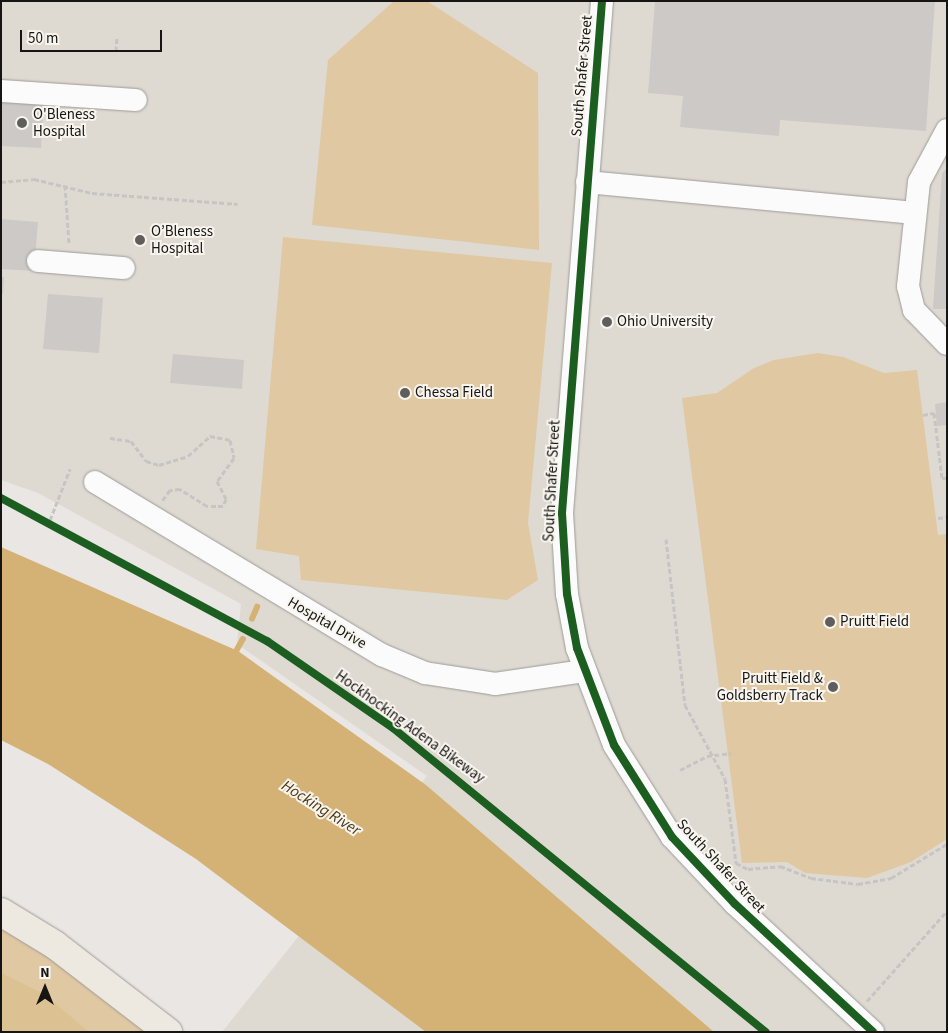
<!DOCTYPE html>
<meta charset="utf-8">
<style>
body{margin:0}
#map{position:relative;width:948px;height:1033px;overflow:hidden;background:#e9e6e3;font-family:"Source Sans 3",sans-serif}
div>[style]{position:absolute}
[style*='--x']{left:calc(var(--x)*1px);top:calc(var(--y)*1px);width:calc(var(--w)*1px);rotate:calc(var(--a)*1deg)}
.built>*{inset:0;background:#dfdad1}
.green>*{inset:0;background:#dfc8a2}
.forest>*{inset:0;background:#dcc192}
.water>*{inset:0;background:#d4b276}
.stream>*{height:5.5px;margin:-2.75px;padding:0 2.75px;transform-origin:2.75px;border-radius:2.75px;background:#d4b276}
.building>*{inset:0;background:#ccc9c7}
.path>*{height:3px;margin-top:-1.5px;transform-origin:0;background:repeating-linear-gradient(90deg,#c6c5c4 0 5px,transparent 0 7.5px)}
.roads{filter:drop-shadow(0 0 1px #9d9b99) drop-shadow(0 0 1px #9d9b99)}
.minor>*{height:22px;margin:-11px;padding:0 11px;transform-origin:11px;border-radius:11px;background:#fcfbfb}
.major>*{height:28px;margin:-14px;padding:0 14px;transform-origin:14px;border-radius:14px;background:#ede9e0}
.cycleway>*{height:8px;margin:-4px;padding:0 4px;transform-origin:4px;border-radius:4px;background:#1b5e20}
.dots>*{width:14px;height:14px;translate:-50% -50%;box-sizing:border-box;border:2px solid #f8f4ee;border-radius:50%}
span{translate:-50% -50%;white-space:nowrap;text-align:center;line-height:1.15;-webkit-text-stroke:4px #f8f4ee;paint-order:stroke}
.street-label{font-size:15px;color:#161513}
.poi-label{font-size:15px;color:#161513}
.left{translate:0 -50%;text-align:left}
.right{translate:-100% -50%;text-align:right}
.water-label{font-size:16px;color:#4d3916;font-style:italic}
.frame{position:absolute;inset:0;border:2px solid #161513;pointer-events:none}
.north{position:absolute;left:20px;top:963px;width:50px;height:50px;-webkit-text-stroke:4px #f8f4ee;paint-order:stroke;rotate:0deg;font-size:14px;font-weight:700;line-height:20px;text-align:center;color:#161513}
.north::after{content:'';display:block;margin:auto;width:18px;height:22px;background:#161513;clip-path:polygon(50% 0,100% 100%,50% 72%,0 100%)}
.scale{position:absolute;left:20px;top:30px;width:142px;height:22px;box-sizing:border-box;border:2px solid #161513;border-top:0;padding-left:6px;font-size:15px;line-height:18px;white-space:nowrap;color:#161513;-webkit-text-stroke:4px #f8f4ee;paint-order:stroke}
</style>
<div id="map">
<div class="built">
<div style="clip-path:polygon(1px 1px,947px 1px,947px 1032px,222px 1032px,427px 776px,237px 644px,241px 604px,38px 493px,1px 480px)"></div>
</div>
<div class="green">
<div style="clip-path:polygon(394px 1px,427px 1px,538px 73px,539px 250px,312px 225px,328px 60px)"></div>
<div style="clip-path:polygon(283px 237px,552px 263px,528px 523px,538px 580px,507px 600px,301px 580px,299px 556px,256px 549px)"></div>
<div style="clip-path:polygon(818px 353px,843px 357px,884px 373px,917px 370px,938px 535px,947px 534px,947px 839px,911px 862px,867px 878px,805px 873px,787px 862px,742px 863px,682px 398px,717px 393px,754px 368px,774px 360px)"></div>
<div style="clip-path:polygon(1px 912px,168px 1032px,1px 1032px)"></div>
</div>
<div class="forest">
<div style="clip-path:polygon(1px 973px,44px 994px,89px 1032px,1px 1032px)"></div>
</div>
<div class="water">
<div style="clip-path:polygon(1px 547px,238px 651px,426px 785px,714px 1032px,426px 1032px,196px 859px,48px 764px,1px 740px)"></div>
</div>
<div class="stream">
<div style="--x:252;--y:619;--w:13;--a:-67"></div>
<div style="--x:234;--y:655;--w:18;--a:-61"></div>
</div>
<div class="building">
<div style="clip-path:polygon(655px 1px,935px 1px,926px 131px,780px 120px,779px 136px,680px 127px,683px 96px,648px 93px)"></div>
<div style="clip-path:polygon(1px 98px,44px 101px,41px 148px,1px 146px)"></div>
<div style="clip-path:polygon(947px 168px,947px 309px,933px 309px,942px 173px)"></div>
<div style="clip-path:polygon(1px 219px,38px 222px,34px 271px,1px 269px)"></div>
<div style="clip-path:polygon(1px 277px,4px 277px,3px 294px,1px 294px)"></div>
<div style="clip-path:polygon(48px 294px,103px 298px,99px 353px,43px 349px)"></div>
<div style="clip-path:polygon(173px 354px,244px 360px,242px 389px,170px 383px)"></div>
<div style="clip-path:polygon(947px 402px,947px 425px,937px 426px,935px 404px)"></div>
<div style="clip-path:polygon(944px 534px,947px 534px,947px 548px,946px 548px)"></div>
</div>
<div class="path">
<div style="--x:116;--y:51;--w:14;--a:-86"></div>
<div style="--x:1;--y:182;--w:33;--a:-5"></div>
<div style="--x:34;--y:179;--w:60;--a:13.6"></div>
<div style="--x:92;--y:193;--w:146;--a:4.3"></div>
<div style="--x:65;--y:185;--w:59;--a:86.1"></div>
<div style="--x:923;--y:415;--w:11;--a:-10"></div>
<div style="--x:934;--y:413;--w:65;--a:83"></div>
<div style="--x:942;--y:478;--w:5;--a:0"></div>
<div style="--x:110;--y:438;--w:21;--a:8"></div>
<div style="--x:131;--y:441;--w:25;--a:53"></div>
<div style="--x:146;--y:461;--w:14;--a:17"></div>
<div style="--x:159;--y:465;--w:30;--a:-17"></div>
<div style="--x:188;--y:456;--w:30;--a:-42"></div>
<div style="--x:210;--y:436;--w:20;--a:11"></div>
<div style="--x:230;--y:440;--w:18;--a:77"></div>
<div style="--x:234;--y:458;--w:29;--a:126"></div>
<div style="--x:217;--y:481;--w:20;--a:63"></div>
<div style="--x:226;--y:499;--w:8;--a:113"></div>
<div style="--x:223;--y:506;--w:16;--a:180"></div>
<div style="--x:207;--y:506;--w:32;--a:-148"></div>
<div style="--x:180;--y:489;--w:10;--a:174"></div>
<div style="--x:170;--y:490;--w:14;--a:126"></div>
<div style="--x:938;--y:518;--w:9;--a:-6"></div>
<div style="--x:50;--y:520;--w:55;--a:-68.6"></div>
<div style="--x:666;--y:539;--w:167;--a:83.5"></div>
<div style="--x:685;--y:705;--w:84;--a:61.6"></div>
<div style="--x:725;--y:779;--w:85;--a:82.5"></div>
<div style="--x:736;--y:863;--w:13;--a:27"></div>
<div style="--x:748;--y:869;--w:32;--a:-5"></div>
<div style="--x:780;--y:866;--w:33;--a:21"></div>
<div style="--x:811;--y:878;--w:47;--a:7.3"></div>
<div style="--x:858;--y:884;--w:34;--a:-10"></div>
<div style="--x:891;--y:878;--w:66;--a:-31.3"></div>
<div style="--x:680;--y:770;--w:30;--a:-27"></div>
<div style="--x:707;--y:756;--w:25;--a:-7"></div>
<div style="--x:867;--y:1001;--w:120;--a:-48.4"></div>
</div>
<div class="roads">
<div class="minor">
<div style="--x:602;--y:1;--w:514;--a:94.47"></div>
<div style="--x:562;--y:513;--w:81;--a:86.5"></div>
<div style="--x:567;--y:594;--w:55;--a:79.5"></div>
<div style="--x:577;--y:648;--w:104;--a:69.1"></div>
<div style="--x:614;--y:745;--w:109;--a:57.8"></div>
<div style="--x:672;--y:837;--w:92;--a:46.8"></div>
<div style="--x:735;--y:904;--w:188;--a:42.8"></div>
<div style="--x:1;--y:91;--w:135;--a:3.8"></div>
<div style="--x:947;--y:130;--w:59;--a:118.3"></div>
<div style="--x:919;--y:182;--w:105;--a:96"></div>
<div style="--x:908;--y:286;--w:25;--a:76"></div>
<div style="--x:914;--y:310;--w:47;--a:45.9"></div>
<div style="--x:587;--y:182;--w:329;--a:5.4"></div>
<div style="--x:38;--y:261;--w:86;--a:4.7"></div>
<div style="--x:95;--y:482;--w:335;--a:31.1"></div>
<div style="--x:382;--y:655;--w:47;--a:22.7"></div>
<div style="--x:425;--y:673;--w:71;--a:8.9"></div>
<div style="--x:495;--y:684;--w:90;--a:-8.3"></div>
</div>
<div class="major">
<div style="--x:1;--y:912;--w:63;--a:31.4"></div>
<div style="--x:55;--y:945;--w:143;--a:37.6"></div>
</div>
</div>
<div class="cycleway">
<div style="--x:602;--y:1;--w:514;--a:94.47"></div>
<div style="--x:562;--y:513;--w:81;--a:86.5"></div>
<div style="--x:567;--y:594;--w:55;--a:79.5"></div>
<div style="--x:577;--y:648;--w:104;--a:69.1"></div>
<div style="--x:614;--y:745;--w:109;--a:57.8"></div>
<div style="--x:672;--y:837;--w:92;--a:46.8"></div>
<div style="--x:735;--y:904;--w:188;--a:42.8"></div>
<div style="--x:1;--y:498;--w:302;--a:28.3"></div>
<div style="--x:267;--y:641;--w:153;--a:34.6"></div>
<div style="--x:393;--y:728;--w:481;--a:39.2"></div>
</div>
<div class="dots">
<div style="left:22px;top:123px;background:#605e5c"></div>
<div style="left:140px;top:240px;background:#605e5c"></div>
<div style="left:607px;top:322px;background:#605e5c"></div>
<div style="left:405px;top:393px;background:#605e5c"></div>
<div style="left:830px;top:622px;background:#605e5c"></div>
<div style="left:833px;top:687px;background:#605e5c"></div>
</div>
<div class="street-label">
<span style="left:582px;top:76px;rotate:-85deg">South Shafer Street</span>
<span style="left:552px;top:481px;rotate:-87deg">South Shafer Street</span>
<span style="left:327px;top:623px;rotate:30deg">Hospital Drive</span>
<span style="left:410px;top:727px;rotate:36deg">Hockhocking Adena Bikeway</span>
<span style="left:721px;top:866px;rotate:47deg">South Shafer Street</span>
</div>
<div class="poi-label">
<span class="left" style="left:33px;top:123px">O'Bleness<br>Hospital</span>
<span class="left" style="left:151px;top:240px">O’Bleness<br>Hospital</span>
<span class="left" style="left:617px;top:322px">Ohio University</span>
<span class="left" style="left:415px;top:393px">Chessa Field</span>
<span class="left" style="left:840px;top:622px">Pruitt Field</span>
<span class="right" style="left:823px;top:687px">Pruitt Field &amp;<br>Goldsberry Track</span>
</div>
<div class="water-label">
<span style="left:321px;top:808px;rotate:32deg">Hocking River</span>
</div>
<div class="frame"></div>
<div class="north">N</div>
<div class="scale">50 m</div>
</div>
